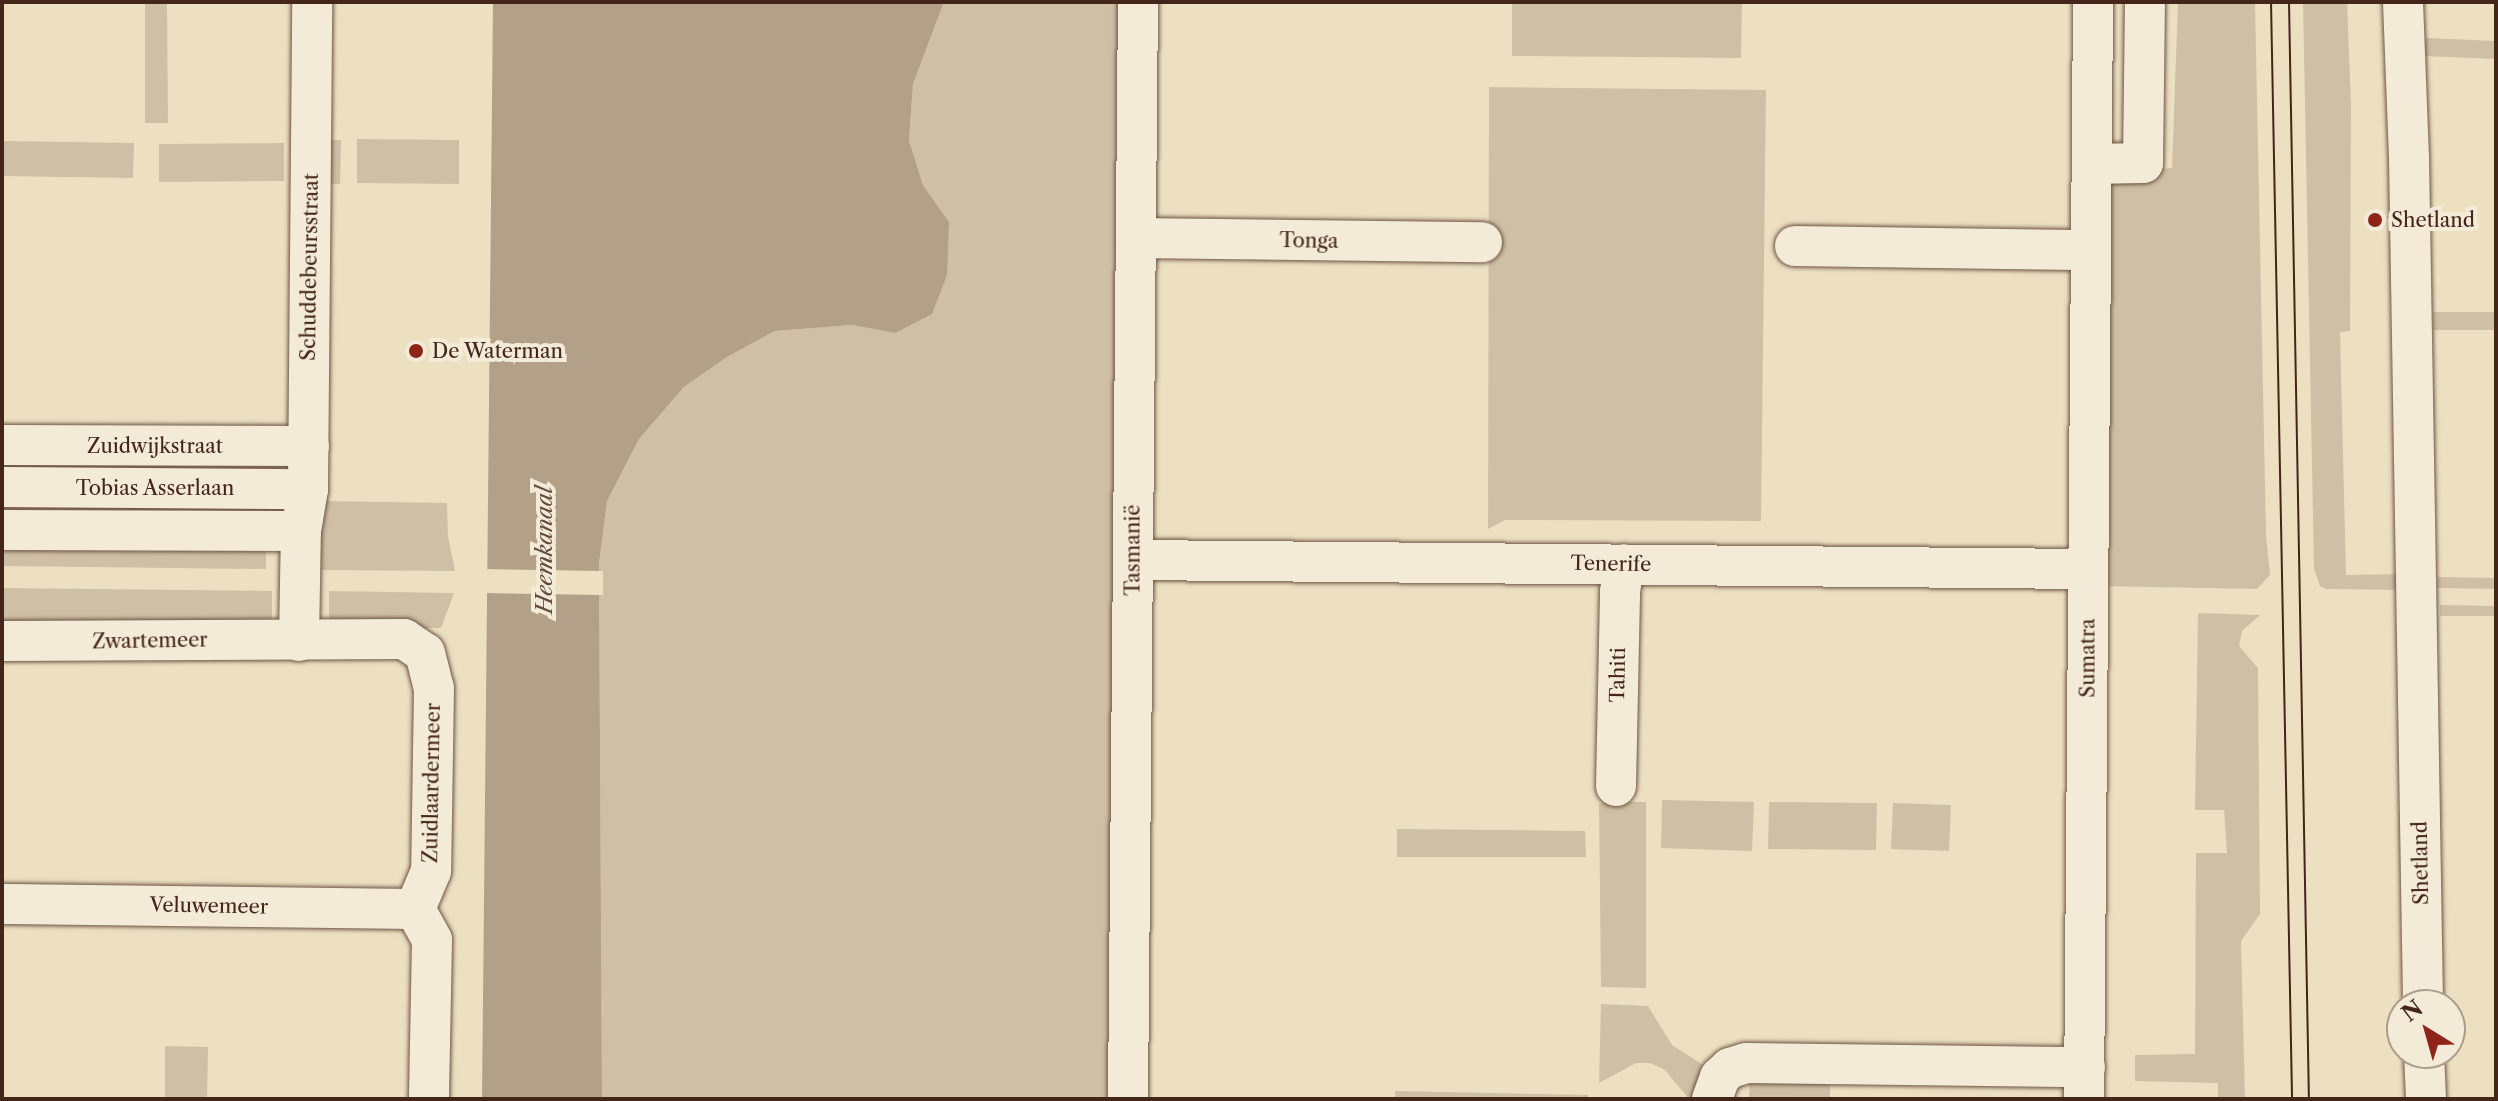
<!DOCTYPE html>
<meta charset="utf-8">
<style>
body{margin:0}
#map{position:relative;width:2498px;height:1101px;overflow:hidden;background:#ece0c1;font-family:"Libre Caslon Text",serif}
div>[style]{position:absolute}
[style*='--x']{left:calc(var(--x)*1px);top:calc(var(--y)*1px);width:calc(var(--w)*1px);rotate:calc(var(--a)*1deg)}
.green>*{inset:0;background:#cfc0a5}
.water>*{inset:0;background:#b3a088}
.pier>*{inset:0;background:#ece0c1}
.roads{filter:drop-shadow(0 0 2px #6e5444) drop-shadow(0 0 2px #6e5444)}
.minor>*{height:40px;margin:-20px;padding:0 20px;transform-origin:20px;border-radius:20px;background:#f3ebd7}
.tram>*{height:2px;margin:-1px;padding:0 1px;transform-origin:1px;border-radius:1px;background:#44251a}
.dots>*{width:22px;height:22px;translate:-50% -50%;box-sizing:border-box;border:4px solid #f3ebd7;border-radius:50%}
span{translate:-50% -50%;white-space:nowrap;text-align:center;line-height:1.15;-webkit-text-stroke:8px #f3ebd7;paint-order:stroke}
.poi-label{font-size:20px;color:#44251a}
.left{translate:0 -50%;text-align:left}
.street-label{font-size:20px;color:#44251a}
.water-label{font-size:22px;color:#654a3b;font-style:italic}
.frame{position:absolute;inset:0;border:4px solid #44251a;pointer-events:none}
.north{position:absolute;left:2386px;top:989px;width:80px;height:80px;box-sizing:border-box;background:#f3ebd7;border:2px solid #ad9c8b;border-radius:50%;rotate:323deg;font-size:22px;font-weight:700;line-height:32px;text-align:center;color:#44251a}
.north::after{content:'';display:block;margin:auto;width:28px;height:36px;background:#8f2418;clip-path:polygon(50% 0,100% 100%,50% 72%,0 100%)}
</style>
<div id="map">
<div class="green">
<div style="clip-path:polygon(944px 2px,1121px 2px,1114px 1099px,602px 1099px,599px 564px,607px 501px,639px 439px,684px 387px,727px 357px,775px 331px,852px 325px,895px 333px,949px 222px,923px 185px,909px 142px,913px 84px)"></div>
<div style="clip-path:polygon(1512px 2px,1742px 2px,1741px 58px,1512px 56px)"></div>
<div style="clip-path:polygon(2178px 2px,2255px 2px,2266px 535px,2270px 575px,2257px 589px,2099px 586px,2101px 194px,2115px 172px,2172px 168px)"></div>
<div style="clip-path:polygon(2303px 2px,2347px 2px,2351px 105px,2350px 331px,2340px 332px,2346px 575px,2405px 574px,2405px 590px,2326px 589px,2320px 586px,2314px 569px)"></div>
<div style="clip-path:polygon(145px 3px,167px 3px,168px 123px,145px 123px)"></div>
<div style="clip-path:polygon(2426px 38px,2496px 41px,2496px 59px,2424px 56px)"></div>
<div style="clip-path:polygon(1489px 87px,1766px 90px,1761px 521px,1505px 520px,1488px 529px)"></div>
<div style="clip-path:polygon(357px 139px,459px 140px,459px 184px,357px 183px)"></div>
<div style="clip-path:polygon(325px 140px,341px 140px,340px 184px,324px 184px)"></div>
<div style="clip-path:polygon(2px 141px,134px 143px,133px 178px,2px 176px)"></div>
<div style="clip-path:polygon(284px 143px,284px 181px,159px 182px,159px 144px)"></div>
<div style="clip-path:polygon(2433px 312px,2496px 312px,2496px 330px,2433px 330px)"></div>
<div style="clip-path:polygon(320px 501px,447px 503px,448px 536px,455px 571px,319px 570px)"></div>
<div style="clip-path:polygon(2px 540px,266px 542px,266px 569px,2px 566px)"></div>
<div style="clip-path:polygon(2438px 577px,2496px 578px,2496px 589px,2437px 588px)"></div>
<div style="clip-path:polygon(2px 588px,272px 591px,272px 627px,2px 623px)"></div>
<div style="clip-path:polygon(329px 591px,454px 593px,441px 628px,329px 628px)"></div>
<div style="clip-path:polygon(2440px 605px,2496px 606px,2496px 616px,2440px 616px)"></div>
<div style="clip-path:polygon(2198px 613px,2260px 615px,2242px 631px,2239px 646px,2258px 668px,2260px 914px,2241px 941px,2245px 1099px,2218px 1099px,2218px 1083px,2135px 1081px,2135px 1055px,2195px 1054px,2196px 853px,2227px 853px,2224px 810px,2195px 810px)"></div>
<div style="clip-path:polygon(1662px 800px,1754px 802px,1752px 851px,1661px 848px)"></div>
<div style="clip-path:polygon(1613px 802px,1646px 802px,1646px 988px,1601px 987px,1599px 804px)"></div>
<div style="clip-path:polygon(1769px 802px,1877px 803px,1876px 850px,1768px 849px)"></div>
<div style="clip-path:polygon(1893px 803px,1951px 805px,1949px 851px,1891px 849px)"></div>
<div style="clip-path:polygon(1397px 829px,1585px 831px,1586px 857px,1397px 857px)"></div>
<div style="clip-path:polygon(1601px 1004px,1648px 1006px,1672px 1045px,1711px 1070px,1702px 1099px,1689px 1099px,1665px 1070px,1650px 1063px,1636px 1063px,1599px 1083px)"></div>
<div style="clip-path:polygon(165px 1046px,208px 1047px,207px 1099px,165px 1099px)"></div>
<div style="clip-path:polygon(1750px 1073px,1830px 1074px,1830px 1099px,1749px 1099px)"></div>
<div style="clip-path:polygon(1395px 1091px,1588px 1095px,1588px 1099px,1395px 1099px)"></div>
</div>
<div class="water">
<div style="clip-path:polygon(493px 2px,944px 2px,913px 84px,909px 141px,923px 185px,949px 222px,947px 275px,932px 314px,895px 333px,852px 325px,775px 331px,727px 357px,684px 387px,639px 439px,607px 501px,599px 564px,602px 1099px,482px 1099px)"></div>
</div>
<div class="pier">
<div style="clip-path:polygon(485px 569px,603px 571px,603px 595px,484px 593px)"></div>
</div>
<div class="roads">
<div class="minor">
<div style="--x:2403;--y:2;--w:155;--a:87.8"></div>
<div style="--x:2409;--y:157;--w:848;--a:89.05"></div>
<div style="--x:2092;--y:164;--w:51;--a:-1.1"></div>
<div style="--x:2143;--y:163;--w:161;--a:-89.3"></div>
<div style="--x:1136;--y:238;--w:346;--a:0.7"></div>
<div style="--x:1795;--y:246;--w:296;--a:0.8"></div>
<div style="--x:2;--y:445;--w:307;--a:0.2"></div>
<div style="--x:2;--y:487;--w:306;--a:0.4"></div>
<div style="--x:2;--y:530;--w:299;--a:0.2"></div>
<div style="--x:1133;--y:560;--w:955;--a:0.54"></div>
<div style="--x:2;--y:641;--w:402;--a:-0.3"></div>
<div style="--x:404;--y:639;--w:25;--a:34"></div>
<div style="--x:425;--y:653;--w:36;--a:76"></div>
<div style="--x:434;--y:688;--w:183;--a:90.9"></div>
<div style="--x:431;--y:871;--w:41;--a:112.8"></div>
<div style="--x:415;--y:909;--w:35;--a:61"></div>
<div style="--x:432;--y:940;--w:159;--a:91.1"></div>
<div style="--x:299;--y:641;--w:110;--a:-89"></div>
<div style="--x:301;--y:531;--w:43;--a:-80.5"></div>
<div style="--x:308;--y:489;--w:487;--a:-89.5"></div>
<div style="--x:1616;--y:786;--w:194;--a:-88.8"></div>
<div style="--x:1620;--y:592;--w:28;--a:-82"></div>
<div style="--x:2;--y:904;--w:413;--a:0.7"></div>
<div style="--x:2424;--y:1053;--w:46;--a:87.5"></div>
<div style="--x:1128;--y:1099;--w:1097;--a:-89.48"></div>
<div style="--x:1712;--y:1099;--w:23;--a:-70"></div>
<div style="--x:1720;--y:1077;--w:13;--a:-42"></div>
<div style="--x:1730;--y:1068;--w:17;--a:-17"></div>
<div style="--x:1746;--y:1063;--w:339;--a:0.7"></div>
<div style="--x:2084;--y:1099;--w:1097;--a:-89.53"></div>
</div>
</div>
<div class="tram">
<div style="--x:2271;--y:2;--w:1097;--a:88.9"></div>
<div style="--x:2289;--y:2;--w:1097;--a:88.96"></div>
</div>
<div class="dots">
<div style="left:2375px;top:220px;background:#8f2418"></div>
<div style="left:416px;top:351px;background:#8f2418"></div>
</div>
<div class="poi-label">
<span class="left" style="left:2391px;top:220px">Shetland</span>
<span class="left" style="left:432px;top:351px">De Waterman</span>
</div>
<div class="street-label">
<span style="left:1309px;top:241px;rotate:1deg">Tonga</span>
<span style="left:310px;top:267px;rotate:-89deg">Schuddebeursstraat</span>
<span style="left:155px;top:446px">Zuidwijkstraat</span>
<span style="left:155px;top:488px">Tobias Asserlaan</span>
<span style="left:1133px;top:550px;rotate:-90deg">Tasmanië</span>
<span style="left:1611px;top:564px;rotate:1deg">Tenerife</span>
<span style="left:150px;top:641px;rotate:-1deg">Zwartemeer</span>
<span style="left:2088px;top:658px;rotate:-90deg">Sumatra</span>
<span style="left:1618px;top:675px;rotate:-89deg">Tahiti</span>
<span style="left:432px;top:783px;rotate:-89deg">Zuidlaardermeer</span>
<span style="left:2421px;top:863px;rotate:-91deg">Shetland</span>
<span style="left:209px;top:906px;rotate:1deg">Veluwemeer</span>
</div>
<div class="water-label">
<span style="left:545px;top:550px;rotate:-90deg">Heemkanaal</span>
</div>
<div class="frame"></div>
<div class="north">N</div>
</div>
